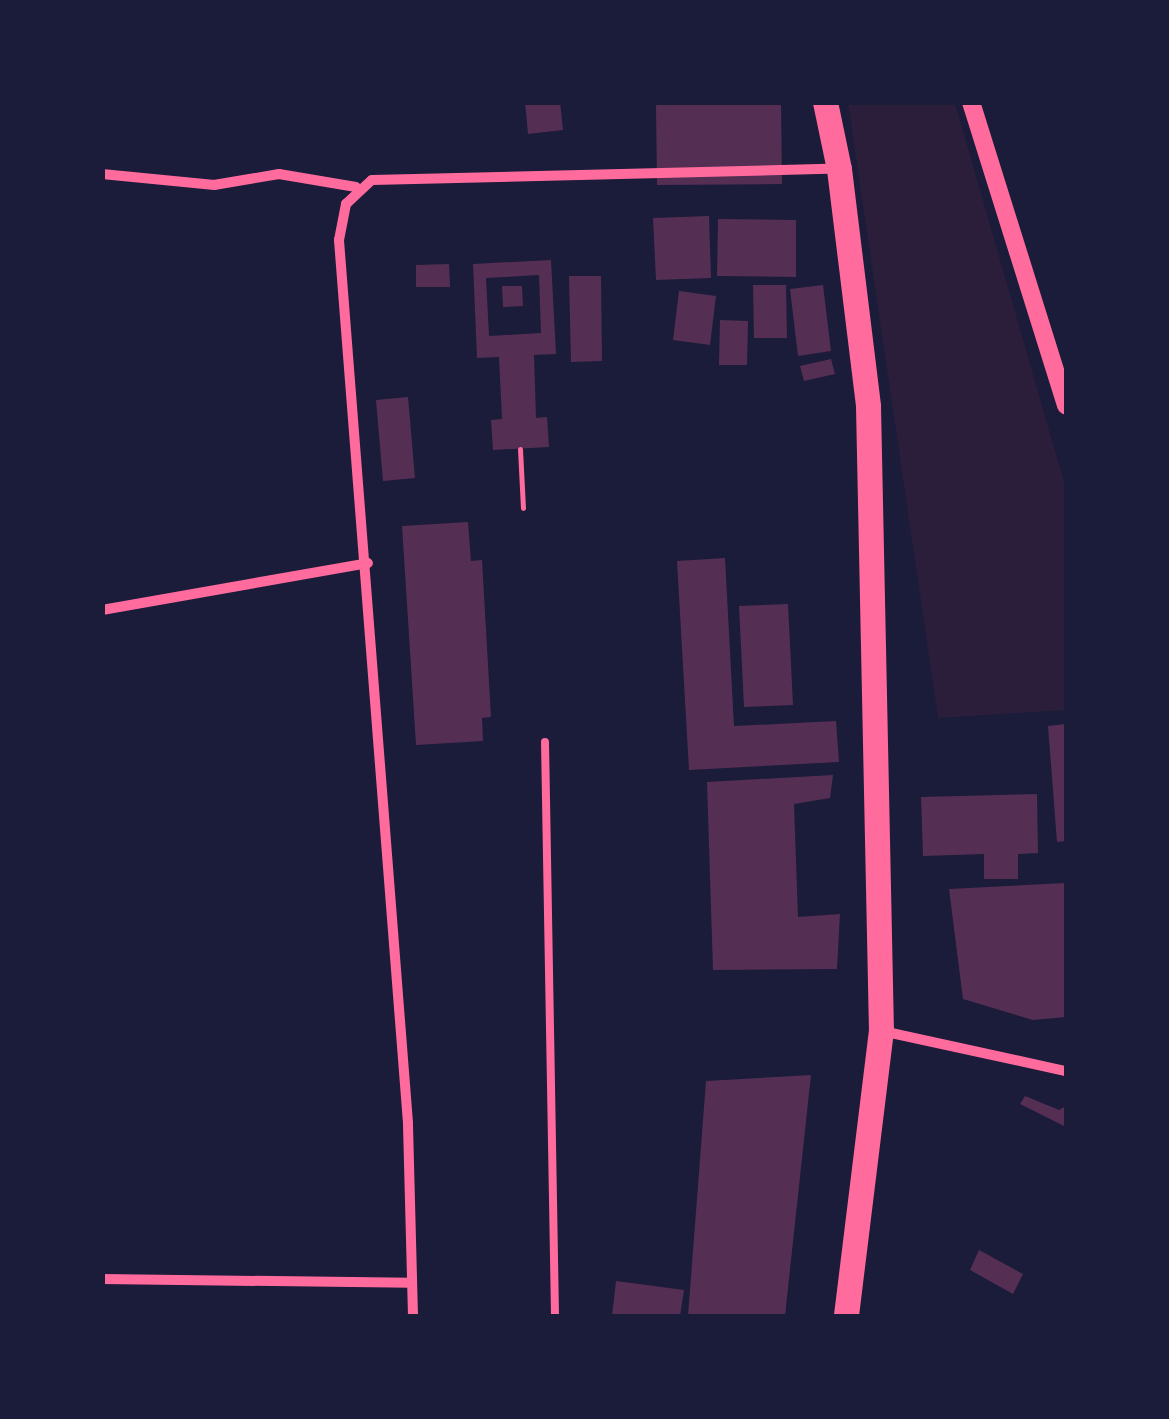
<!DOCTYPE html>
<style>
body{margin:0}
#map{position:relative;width:1169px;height:1419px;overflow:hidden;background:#1b1b3a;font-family:"PT Serif",serif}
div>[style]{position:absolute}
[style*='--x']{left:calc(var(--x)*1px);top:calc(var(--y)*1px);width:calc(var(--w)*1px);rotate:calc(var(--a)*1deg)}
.green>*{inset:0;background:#2a1e3b}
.building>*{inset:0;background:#542f53}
.path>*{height:5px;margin:-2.5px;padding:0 2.5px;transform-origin:2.5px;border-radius:2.5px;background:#ff6b9d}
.service>*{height:8px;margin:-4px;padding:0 4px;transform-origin:4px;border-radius:4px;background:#ff6b9d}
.minor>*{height:10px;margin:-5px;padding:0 5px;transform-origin:5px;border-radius:5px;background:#ff6b9d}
.tertiary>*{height:18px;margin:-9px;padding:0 9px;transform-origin:9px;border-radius:9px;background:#ff6b9d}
.primary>*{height:25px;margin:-12.5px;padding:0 12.5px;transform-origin:12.5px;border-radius:12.5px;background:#ff6b9d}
span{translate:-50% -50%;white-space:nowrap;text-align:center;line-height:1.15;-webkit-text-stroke:10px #1b1b3a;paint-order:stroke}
.frame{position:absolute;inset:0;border:105px solid #1b1b3a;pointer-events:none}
</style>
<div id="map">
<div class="green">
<div style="clip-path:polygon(848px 103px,955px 103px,1066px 489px,1066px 710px,938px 718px)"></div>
</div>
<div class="building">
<div style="clip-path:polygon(525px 102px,560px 102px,563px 130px,528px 134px)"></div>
<div style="clip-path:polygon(656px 102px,781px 102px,782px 184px,657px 185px)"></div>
<div style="clip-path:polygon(709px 216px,711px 278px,656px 280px,653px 218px)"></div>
<div style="clip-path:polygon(718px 219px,796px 220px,796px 277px,717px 276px)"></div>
<div style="clip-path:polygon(evenodd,551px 260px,556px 354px,534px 355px,536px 418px,547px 417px,549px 447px,493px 450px,491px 420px,502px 419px,499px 357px,477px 358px,473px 264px,551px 260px,539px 275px,541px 333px,489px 336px,486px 278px,539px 275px)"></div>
<div style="clip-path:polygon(449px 264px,450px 287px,416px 287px,416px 265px)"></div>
<div style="clip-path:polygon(569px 276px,601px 276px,602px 361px,571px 362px)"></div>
<div style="clip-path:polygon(753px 285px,786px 285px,787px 338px,754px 338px)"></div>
<div style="clip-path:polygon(823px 285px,831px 351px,798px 356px,790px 289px)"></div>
<div style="clip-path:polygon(502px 286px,522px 286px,523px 306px,503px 307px)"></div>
<div style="clip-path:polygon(679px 291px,716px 296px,710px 345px,673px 340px)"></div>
<div style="clip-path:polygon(720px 320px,748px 321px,747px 365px,719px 365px)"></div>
<div style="clip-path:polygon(831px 359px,835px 374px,804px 381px,800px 366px)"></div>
<div style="clip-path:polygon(408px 397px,415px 478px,383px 481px,376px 400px)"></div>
<div style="clip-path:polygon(468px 522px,471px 561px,482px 560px,491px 717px,482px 718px,483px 741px,416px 745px,402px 526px)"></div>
<div style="clip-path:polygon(725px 558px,734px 726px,836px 721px,839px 762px,689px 770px,677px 561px)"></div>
<div style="clip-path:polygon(788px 604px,793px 705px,744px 707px,739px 606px)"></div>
<div style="clip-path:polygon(1066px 724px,1066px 841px,1057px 842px,1048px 726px)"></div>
<div style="clip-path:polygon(833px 775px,830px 798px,794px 804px,798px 917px,840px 914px,837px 969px,713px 970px,707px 782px)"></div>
<div style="clip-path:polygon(1037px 794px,1038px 853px,1018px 854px,1018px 879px,984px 879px,984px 854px,923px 856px,921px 797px)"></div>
<div style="clip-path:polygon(1066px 883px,1066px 1017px,1033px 1020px,963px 999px,949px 889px)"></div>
<div style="clip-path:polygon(811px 1075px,785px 1316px,688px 1316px,706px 1081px)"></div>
<div style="clip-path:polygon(1025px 1096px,1059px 1110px,1066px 1106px,1066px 1127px,1020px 1104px)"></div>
<div style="clip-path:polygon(979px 1250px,1023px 1274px,1013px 1294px,970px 1270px)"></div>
<div style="clip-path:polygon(616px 1281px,684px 1290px,680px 1316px,612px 1316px)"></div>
</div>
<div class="path">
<div style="--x:520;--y:449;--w:59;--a:87.1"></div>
</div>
<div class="service">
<div style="--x:545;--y:742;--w:574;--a:89"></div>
</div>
<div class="minor">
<div style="--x:102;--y:174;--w:113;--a:5.6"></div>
<div style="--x:214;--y:185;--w:66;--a:-9.6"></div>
<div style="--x:279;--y:174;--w:78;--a:9.6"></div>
<div style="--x:102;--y:610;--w:270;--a:-10"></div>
<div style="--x:882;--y:1031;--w:188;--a:12.3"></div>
<div style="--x:102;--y:1279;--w:309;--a:0.7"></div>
<div style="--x:413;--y:1316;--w:193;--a:-91.5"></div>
<div style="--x:408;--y:1123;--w:886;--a:-94.47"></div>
<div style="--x:339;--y:240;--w:37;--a:-79"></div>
<div style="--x:346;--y:204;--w:35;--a:-43"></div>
<div style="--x:372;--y:180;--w:466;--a:-1.4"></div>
</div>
<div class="tertiary">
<div style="--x:971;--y:102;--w:318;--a:72.6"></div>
</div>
<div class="primary">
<div style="--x:825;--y:102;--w:68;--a:78.2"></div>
<div style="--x:839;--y:169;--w:239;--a:83"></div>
<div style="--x:868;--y:406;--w:624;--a:88.81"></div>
<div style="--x:881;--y:1030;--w:288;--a:97"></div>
</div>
<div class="frame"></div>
</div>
